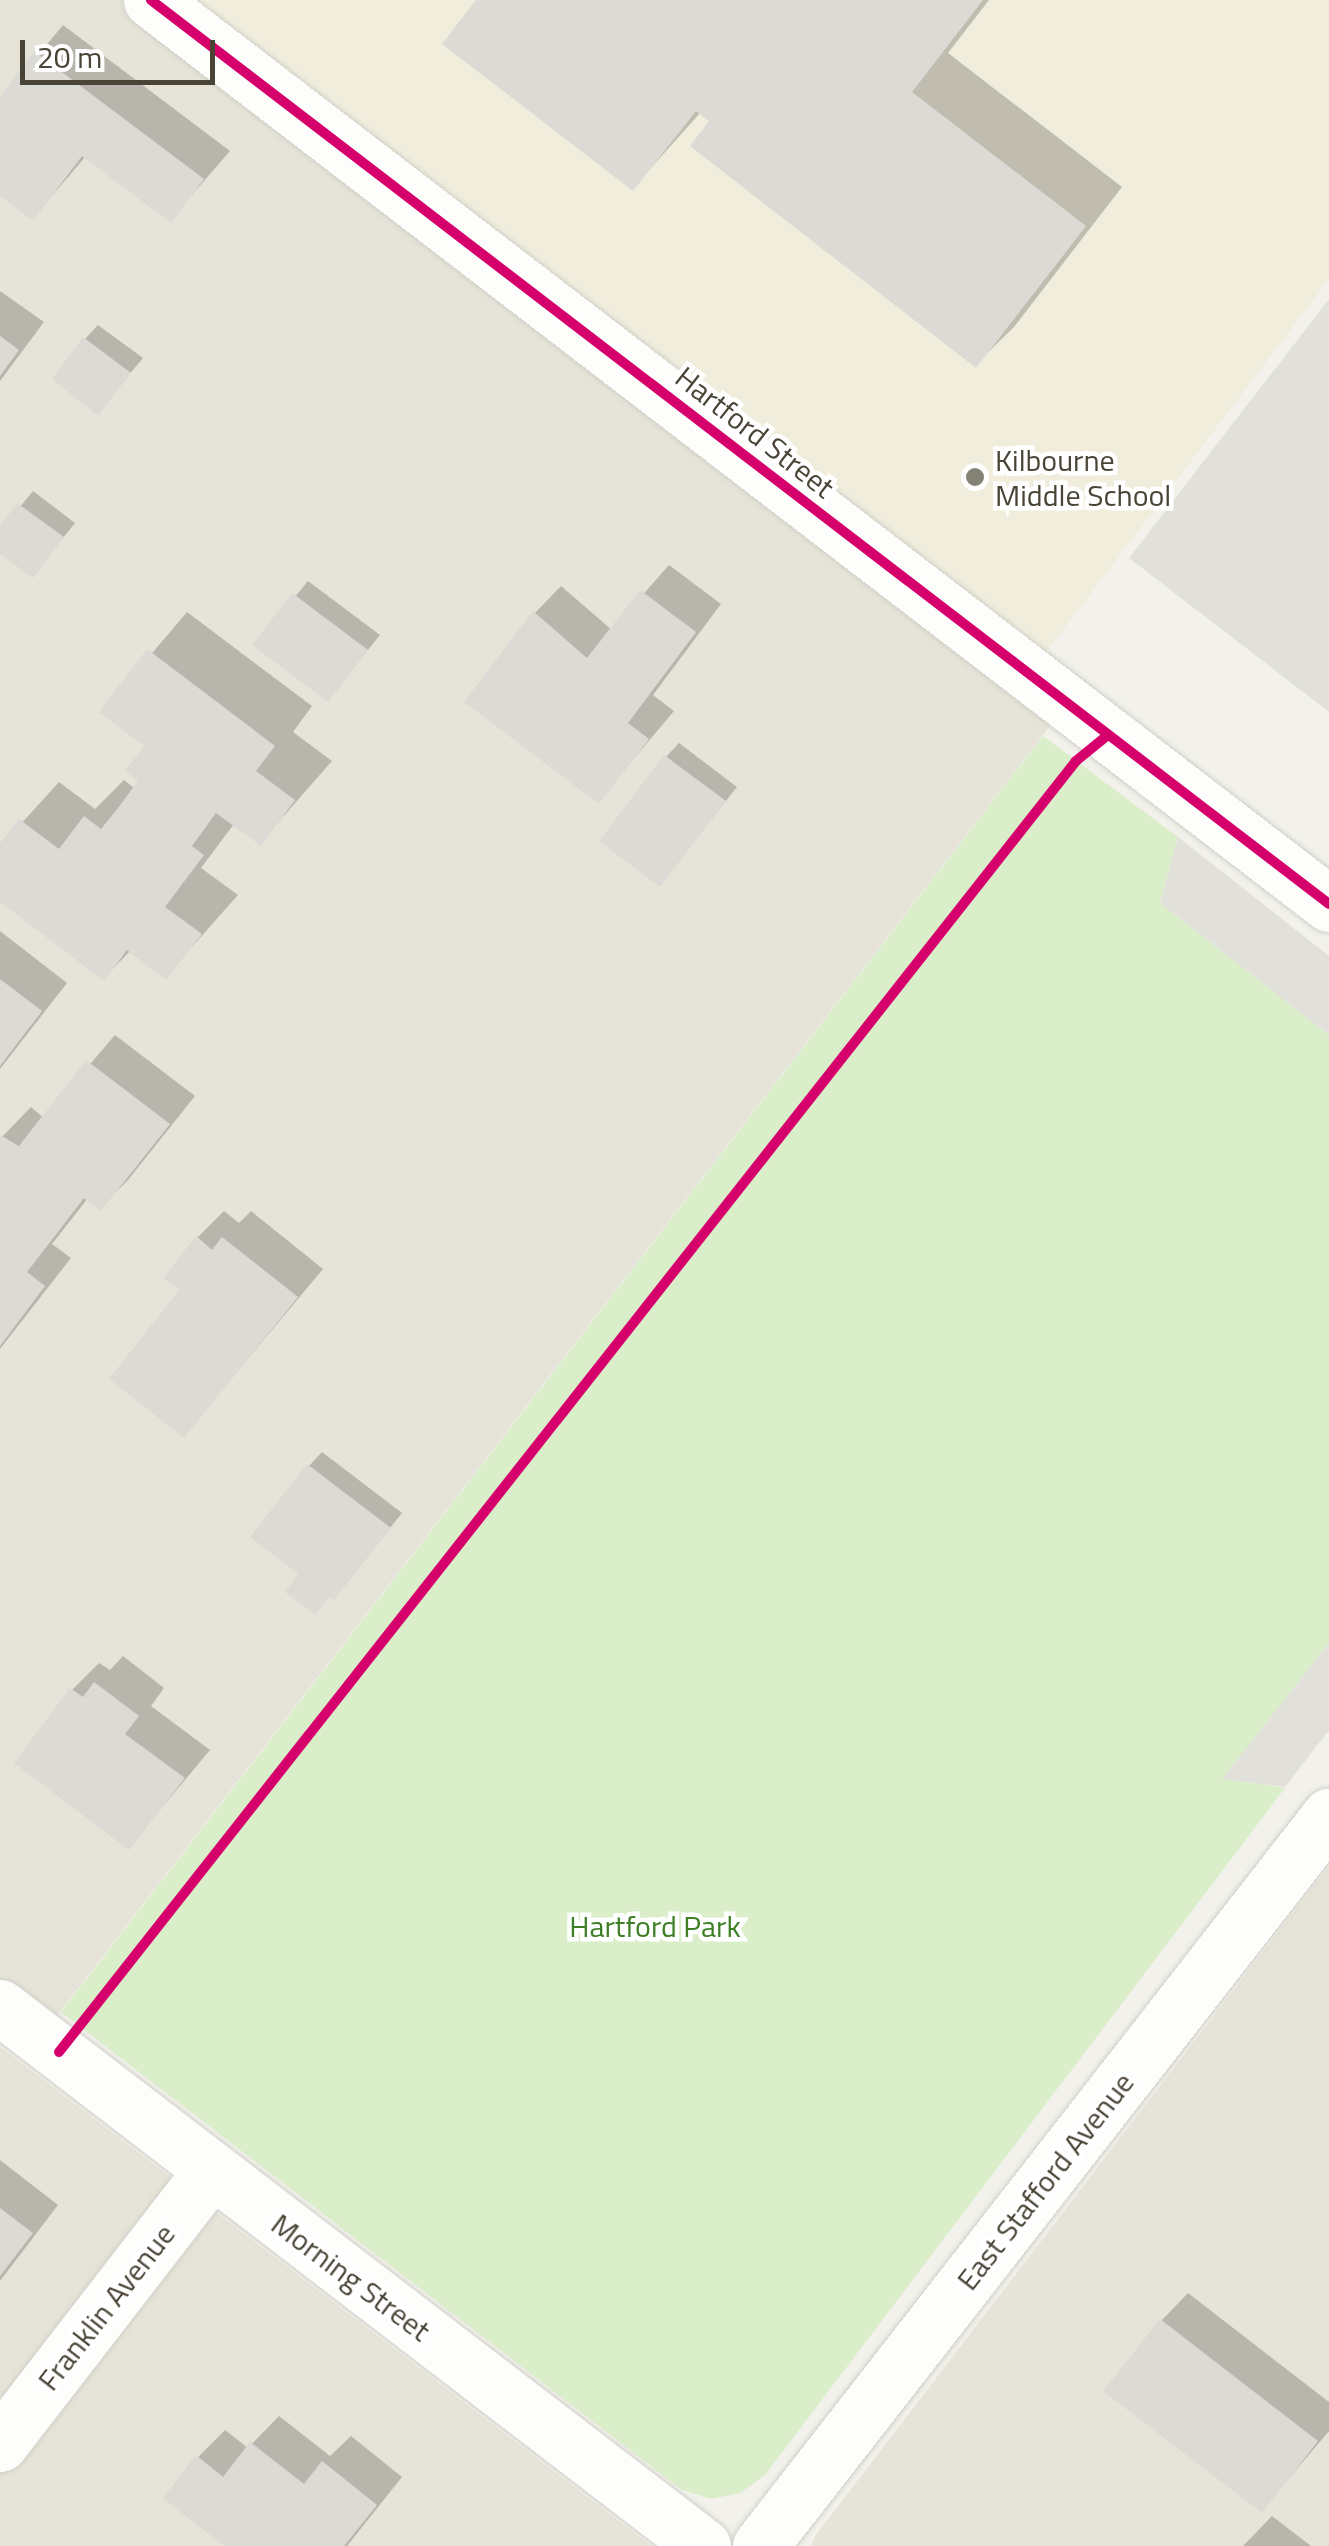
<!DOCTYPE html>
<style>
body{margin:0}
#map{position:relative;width:1329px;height:2546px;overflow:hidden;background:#f2f1eb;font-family:"Titillium Web",sans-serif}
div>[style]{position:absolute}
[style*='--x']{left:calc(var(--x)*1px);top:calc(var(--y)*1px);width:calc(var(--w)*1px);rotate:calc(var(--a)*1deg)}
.residential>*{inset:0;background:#e6e4d8}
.education>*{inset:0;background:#f0eddd}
.green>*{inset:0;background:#dbeeca}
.parking>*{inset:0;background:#e1e0da}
.shadow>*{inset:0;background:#0003}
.building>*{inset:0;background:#dcdad4}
.roads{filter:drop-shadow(0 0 2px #d0cfc8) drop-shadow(0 0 2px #d0cfc8)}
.minor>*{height:55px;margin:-27.5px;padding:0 27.5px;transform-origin:27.5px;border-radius:27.5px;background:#fdfdfc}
.cycleway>*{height:10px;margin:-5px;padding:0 5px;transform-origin:5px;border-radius:5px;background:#d6006c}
.dots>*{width:28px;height:28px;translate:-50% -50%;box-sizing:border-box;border:5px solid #fff;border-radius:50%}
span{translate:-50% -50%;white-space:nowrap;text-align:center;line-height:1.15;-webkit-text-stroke:9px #fff;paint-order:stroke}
.street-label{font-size:30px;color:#494436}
.poi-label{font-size:30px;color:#494436}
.left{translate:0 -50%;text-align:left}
.park-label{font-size:30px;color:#3c7f25}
.scale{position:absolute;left:20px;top:40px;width:195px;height:45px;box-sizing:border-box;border:5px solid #494436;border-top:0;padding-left:12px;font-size:30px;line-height:35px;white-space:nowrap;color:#494436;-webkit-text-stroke:8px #fff;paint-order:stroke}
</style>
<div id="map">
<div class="residential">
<div style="clip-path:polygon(0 0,151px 0,1067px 704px,40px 2038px,0 2007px)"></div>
<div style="clip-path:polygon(1329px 1866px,1329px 2546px,811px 2546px,815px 2536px)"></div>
<div style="clip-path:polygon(0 2047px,651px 2546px,0 2546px)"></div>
</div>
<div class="education">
<div style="clip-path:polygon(152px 0,1329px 0,1329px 279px,1029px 675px)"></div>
</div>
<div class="green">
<div style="clip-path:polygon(1043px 736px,1178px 837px,1160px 903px,1329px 1035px,1329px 1643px,1223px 1778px,1285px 1788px,765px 2475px,740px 2493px,711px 2499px,682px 2490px,61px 2012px)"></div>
</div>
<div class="parking">
<div style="clip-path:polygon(1329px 299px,1329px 712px,1129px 558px)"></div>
<div style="clip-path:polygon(1178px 837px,1329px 956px,1329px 1035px,1160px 903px)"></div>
<div style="clip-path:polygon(1329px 1643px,1329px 1730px,1285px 1787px,1222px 1779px)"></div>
</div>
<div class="shadow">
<div style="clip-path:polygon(479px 0,989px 0,948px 53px,1122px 187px,1014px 327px,976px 364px,701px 112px,633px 188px)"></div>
<div style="clip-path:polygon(63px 25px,230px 151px,170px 220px,86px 156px,33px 218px,0 193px,0 101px)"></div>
<div style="clip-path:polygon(0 291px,44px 322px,0 381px)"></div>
<div style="clip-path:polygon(98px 325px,143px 358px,98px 412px,85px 339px)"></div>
<div style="clip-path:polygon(33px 491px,75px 523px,33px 575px,0 551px,0 531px)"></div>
<div style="clip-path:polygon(669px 565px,721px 604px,653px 695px,674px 711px,599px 800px,535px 613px,561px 586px,612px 630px)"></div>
<div style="clip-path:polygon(308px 581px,380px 635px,328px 699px,256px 644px)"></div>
<div style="clip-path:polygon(187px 612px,312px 706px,293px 732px,332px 761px,260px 843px,234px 824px,201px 868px,238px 895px,166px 976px,131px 950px,104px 978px,0 899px,0 847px,59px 782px,95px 809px,124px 780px,134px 788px,142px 780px,147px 746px,103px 711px)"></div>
<div style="clip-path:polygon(679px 743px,737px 787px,660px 884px,666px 757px)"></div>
<div style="clip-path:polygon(0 931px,67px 983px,0 1069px)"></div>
<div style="clip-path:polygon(115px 1035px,195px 1096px,128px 1180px,101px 1207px,88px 1198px,52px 1244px,71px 1258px,0 1349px,0 1139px,31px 1107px,44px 1118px)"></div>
<div style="clip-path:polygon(224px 1211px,239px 1223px,251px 1211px,323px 1269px,184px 1435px,183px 1290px,197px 1238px)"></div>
<div style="clip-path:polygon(322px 1452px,402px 1513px,334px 1597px,302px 1574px,309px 1466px)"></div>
<div style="clip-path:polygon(123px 1656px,164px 1688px,151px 1706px,210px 1750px,129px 1847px,72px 1690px,99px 1663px,110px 1670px)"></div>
<div style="clip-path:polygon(0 2160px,58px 2205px,0 2281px)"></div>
<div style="clip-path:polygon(1188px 2293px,1329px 2402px,1329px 2431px,1262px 2510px,1162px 2320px)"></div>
<div style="clip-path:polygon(279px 2416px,330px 2456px,351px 2436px,402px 2477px,347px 2546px,228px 2546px,198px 2457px,225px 2430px,248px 2448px)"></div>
<div style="clip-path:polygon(1272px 2516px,1311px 2546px,1243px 2546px)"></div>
</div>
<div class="building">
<div style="clip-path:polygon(476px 0,983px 0,912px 92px,1086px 226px,976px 368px,690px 146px,709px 121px,696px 111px,633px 191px,442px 44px)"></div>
<div style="clip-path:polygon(34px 51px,204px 179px,171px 223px,82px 156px,33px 221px,0 196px,0 97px)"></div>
<div style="clip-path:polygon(0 336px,19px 350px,0 376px)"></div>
<div style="clip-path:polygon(83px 337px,131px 373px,98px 416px,52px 379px)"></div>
<div style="clip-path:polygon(17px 503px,64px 537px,33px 578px,0 554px,0 526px)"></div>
<div style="clip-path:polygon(640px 590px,696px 632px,628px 723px,649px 739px,599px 804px,464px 702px,533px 611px,587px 658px)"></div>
<div style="clip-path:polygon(292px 593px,368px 650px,328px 702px,252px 645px)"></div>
<div style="clip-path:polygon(147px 649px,275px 746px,256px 771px,295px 800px,261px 846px,216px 813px,192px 846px,204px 855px,165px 907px,202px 934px,166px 980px,127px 950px,104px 981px,0 902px,0 843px,19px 819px,59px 849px,84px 816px,101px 829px,118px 808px,138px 781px,125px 771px,144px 746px,99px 712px)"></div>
<div style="clip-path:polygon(664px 755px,726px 801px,660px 887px,599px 841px)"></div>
<div style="clip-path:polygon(0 979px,42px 1011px,0 1066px)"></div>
<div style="clip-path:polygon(86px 1060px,170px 1124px,101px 1211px,84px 1198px,27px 1272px,45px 1286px,0 1346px,0 1135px,19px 1146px)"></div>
<div style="clip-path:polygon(196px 1236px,212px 1250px,222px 1237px,298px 1297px,184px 1438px,109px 1379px,179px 1290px,163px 1278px)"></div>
<div style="clip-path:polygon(307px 1464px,391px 1528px,334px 1600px,329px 1597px,315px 1615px,285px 1592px,298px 1574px,250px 1537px)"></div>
<div style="clip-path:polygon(94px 1682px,139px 1716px,125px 1734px,185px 1778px,129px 1850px,14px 1763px,70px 1688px,83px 1697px)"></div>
<div style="clip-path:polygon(0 2208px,33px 2233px,0 2276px)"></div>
<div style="clip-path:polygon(1160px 2319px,1318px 2441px,1262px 2513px,1103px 2391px)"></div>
<div style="clip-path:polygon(250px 2442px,304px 2484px,322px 2461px,377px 2505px,344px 2546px,224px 2546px,163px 2498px,196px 2455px,223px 2477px)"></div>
</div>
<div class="roads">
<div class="minor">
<div style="--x:151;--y:0;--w:1485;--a:37.5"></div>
<div style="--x:0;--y:2007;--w:886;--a:37.48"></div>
<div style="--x:0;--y:2444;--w:346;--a:-52.3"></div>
<div style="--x:760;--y:2546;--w:926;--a:-52.07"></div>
</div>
</div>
<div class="cycleway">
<div style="--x:151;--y:0;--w:1485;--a:37.5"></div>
<div style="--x:59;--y:2052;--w:1643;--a:-51.77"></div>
<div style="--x:1076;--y:761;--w:41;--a:-39.1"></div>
</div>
<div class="dots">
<div style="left:975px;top:477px;background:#848175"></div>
</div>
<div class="street-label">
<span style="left:755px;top:432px;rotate:38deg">Hartford Street</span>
<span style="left:1045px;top:2181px;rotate:-52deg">East Stafford Avenue</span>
<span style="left:351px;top:2277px;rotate:37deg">Morning Street</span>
<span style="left:106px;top:2307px;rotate:-52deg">Franklin Avenue</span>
</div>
<div class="poi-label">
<span class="left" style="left:995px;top:477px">Kilbourne<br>Middle School</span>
</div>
<div class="park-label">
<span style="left:655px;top:1926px">Hartford Park</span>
</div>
<div class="scale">20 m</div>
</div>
